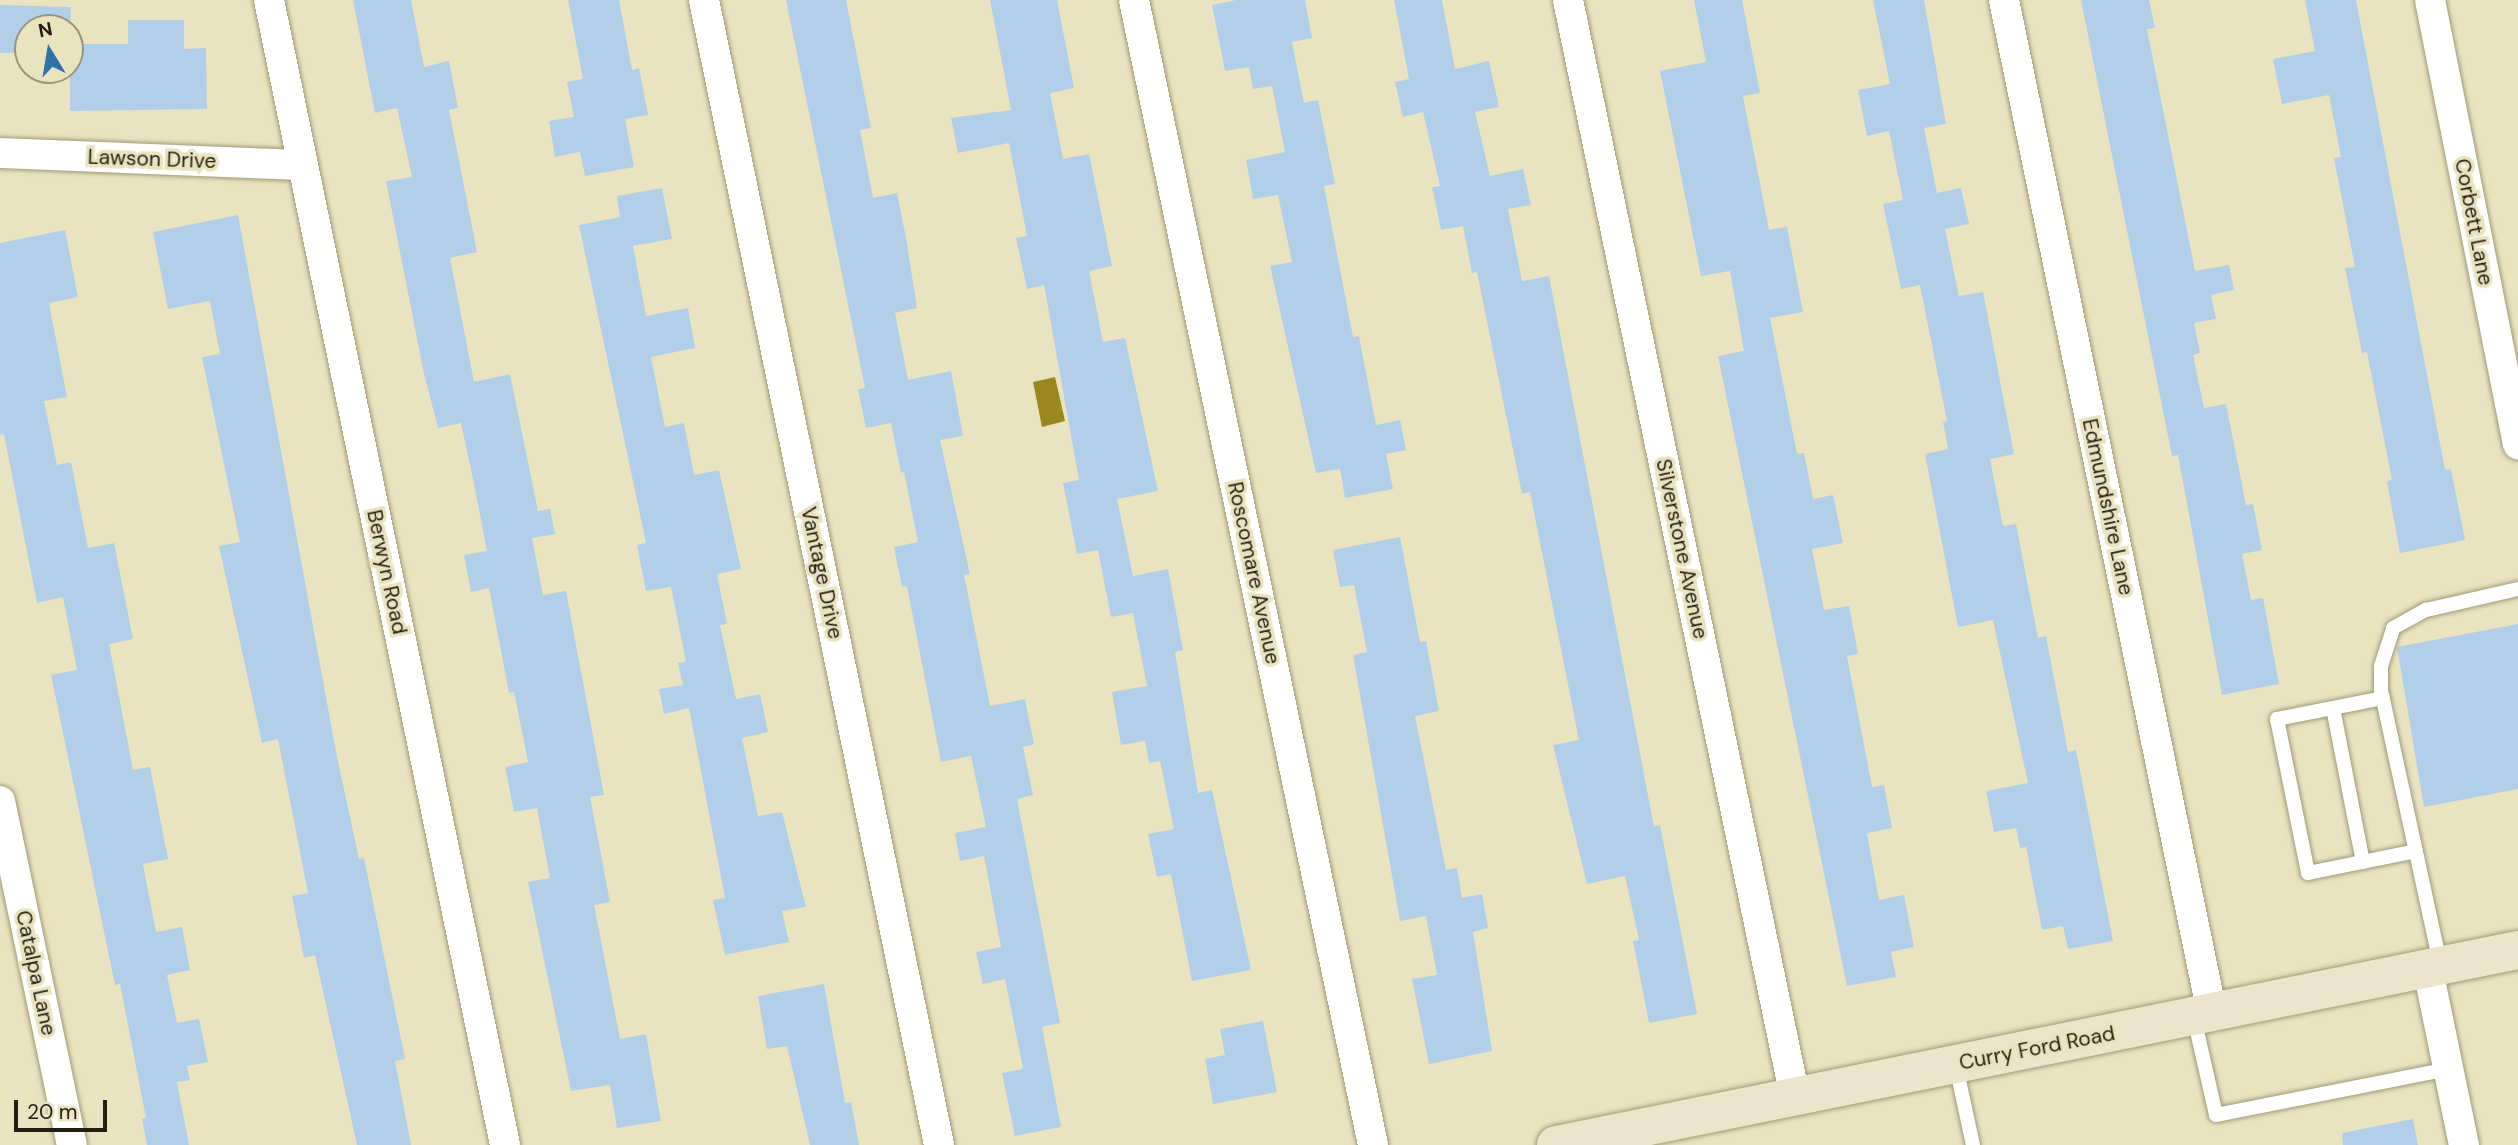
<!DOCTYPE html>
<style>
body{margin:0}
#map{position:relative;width:2518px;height:1145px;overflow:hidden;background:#eae3bf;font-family:"DM Sans",sans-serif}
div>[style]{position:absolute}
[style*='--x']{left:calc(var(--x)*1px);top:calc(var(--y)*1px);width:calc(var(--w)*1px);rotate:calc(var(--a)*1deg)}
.water>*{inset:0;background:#9a871e}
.building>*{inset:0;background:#b2cfe9}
.roads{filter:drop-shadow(0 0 2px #a09977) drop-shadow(0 0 2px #a09977)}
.lane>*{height:14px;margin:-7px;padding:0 7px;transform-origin:7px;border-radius:7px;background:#fff}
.street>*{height:30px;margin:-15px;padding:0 15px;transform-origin:15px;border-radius:15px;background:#fff}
.secondary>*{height:38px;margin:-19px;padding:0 19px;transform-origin:19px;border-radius:19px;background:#ebe6cb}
span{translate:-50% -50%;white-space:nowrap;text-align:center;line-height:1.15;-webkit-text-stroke:7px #eae3bf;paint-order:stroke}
.street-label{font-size:21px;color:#221f12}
.north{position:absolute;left:14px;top:14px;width:70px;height:70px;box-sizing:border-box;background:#eae3bf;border:2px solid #9a957a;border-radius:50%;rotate:349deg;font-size:19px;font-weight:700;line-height:28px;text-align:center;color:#221f12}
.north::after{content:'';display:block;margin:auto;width:24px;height:32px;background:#2f72a8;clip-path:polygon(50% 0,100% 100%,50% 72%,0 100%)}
.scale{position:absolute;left:14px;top:1100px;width:93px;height:32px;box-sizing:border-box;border:4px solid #221f12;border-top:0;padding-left:9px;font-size:21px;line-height:24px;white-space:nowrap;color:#221f12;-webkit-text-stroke:5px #eae3bf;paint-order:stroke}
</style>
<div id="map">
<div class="water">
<div style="clip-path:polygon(1055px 377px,1065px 421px,1042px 427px,1033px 382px)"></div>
</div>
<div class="building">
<div style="clip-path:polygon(353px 0,411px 0,424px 67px,449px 61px,458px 108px,449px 110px,477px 252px,450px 258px,474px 382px,510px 374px,538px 511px,550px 509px,555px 534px,532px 538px,543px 595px,566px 591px,604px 795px,590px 797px,610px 902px,594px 905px,620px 1039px,646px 1034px,661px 1121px,617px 1128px,610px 1085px,571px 1091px,528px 882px,550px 878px,537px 808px,514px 812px,505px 767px,528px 762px,514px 692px,509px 693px,489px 588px,471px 592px,464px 555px,487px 551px,473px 479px,461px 423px,438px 428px,424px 374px,386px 181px,412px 177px,397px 108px,375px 113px)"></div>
<div style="clip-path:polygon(568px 0,619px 0,632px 70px,639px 68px,648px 115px,625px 119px,634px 167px,585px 176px,580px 152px,555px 157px,549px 121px,574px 117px,567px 82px,583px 79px)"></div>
<div style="clip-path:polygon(786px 0,846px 0,871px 128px,860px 130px,873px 198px,897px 193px,906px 238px,917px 308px,895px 313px,908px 380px,951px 371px,963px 436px,940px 440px,970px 574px,964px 575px,990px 706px,1025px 699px,1034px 744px,1023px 747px,1033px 795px,1017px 799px,1060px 1023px,1042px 1027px,1061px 1127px,1015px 1136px,1002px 1073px,1023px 1069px,1005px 979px,983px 984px,976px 952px,1001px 947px,984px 856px,960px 861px,955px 833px,986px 827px,971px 756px,941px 762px,907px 586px,902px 587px,894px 547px,918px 542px,904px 472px,901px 473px,891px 423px,866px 428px,858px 389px,865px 388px)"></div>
<div style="clip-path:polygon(990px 0,1057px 0,1074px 88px,1050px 93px,1063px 159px,1089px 154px,1112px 266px,1089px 271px,1103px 342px,1125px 338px,1158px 491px,1117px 499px,1133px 576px,1168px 569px,1183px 650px,1175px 652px,1198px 793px,1212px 790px,1251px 970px,1192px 981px,1171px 874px,1157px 877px,1148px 834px,1174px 829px,1160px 761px,1149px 763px,1145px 741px,1121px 745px,1112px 692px,1147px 686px,1133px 613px,1111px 617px,1098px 550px,1077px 554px,1063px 483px,1079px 480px,1044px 285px,1027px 289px,1016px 238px,1027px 236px,1009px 143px,958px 153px,951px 118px,1011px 110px)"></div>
<div style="clip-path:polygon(1236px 0,1305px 0,1312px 38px,1292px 42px,1304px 103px,1318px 100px,1335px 184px,1324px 186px,1353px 337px,1359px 336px,1376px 425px,1400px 420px,1406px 450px,1386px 454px,1393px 489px,1345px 498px,1340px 469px,1316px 473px,1270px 266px,1292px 262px,1278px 195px,1253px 199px,1246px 160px,1285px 152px,1272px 86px,1253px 89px,1249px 67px,1225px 71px,1212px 5px)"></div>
<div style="clip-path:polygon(1394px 0,1442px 0,1455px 69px,1489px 61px,1499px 107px,1475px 112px,1490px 176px,1523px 169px,1531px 205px,1508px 209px,1522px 281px,1549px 276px,1654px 827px,1660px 825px,1697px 1014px,1649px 1023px,1633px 941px,1639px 940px,1625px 876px,1587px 884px,1553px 745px,1579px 740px,1530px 492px,1522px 494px,1477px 272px,1472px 273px,1463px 226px,1441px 230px,1432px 187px,1440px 186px,1423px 112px,1403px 117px,1395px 82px,1409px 79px)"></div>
<div style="clip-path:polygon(1694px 0,1742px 0,1760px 93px,1743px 96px,1769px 230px,1787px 227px,1803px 312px,1770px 318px,1797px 454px,1804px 453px,1813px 499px,1833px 495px,1843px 543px,1812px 549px,1824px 610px,1849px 606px,1858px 654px,1847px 656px,1872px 787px,1884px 785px,1892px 828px,1867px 833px,1879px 900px,1904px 895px,1914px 947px,1891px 952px,1896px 977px,1847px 986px,1718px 356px,1744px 351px,1730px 271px,1701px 276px,1660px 71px,1706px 62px)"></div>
<div style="clip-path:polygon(1873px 0,1924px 0,1946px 124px,1924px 128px,1937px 193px,1961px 188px,1969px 224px,1945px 229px,1959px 296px,1983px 292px,2014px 454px,1990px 459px,2003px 526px,2016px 524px,2038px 638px,2046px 636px,2068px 752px,2076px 750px,2113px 941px,2068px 949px,2063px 926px,2042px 930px,2026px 847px,2020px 848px,2016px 828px,1994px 832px,1986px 791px,2028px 783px,1993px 620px,1958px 627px,1925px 454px,1948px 449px,1943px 422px,1947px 421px,1920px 285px,1901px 289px,1883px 204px,1903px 200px,1889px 131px,1867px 136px,1858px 90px,1890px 84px)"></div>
<div style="clip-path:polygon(2081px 0,2149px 0,2155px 28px,2147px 29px,2195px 271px,2229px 265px,2234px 290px,2211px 295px,2216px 319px,2194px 323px,2200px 353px,2193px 355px,2204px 408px,2226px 404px,2246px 505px,2253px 504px,2262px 550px,2242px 554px,2251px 600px,2263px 598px,2279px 684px,2222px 695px,2178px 455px,2172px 456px)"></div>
<div style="clip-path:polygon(2305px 0,2356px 0,2445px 470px,2451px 469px,2465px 540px,2400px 553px,2387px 481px,2392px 480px,2367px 352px,2362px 353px,2345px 268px,2355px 267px,2334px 158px,2341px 157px,2329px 95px,2282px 104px,2273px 59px,2315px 51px)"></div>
<div style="clip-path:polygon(0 5px,71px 7px,70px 44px,128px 44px,128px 20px,184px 20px,184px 49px,206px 48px,207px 109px,70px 111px,70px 78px,34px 77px,34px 70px,70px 70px,70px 28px,28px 28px,28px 53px,0 53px)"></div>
<div style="clip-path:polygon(662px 188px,672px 239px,633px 246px,646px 316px,688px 308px,695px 348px,651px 357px,665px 427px,684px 423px,694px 475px,719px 470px,741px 569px,717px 574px,727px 624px,720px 625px,736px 699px,760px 694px,768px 732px,742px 738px,758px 816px,782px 812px,806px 907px,782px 911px,789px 942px,725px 955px,713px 900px,725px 898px,689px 708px,664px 714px,659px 689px,683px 685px,678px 663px,686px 662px,671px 587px,646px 591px,637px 545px,646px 543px,579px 225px,620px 217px,617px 196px)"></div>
<div style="clip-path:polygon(238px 215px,336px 752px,359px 859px,364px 858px,405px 1059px,395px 1061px,411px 1145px,357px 1145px,315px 955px,304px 958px,292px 896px,308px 893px,278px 739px,262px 743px,219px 546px,240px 542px,202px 357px,220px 354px,210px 301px,168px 309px,153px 232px)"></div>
<div style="clip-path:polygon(65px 230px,78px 297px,49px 303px,67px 397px,44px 401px,57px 465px,71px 462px,88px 548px,114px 543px,133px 639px,109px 644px,133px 770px,150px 767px,168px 859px,143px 864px,156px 932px,182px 927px,190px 970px,167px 975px,177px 1023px,199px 1019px,208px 1062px,187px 1066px,190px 1080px,177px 1082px,189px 1145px,147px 1145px,142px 1119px,146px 1118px,120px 984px,115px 985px,51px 675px,77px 670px,63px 597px,37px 603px,4px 434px,0 435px,0 243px)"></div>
<div style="clip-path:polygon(1400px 537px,1420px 642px,1426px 641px,1439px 711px,1415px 716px,1446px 870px,1457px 868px,1462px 898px,1482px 894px,1488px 928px,1473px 932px,1492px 1051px,1429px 1064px,1412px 979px,1437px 975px,1426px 916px,1400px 921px,1353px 655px,1367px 652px,1354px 585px,1340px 587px,1333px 550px)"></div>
<div style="clip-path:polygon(2518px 624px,2518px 789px,2424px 807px,2397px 647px)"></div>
<div style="clip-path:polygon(824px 984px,845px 1103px,851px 1102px,859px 1145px,810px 1145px,787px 1046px,767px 1049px,758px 996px)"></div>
<div style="clip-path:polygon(1263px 1021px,1277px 1092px,1213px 1104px,1205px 1059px,1225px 1055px,1220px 1029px)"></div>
<div style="clip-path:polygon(2413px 1119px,2418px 1145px,2343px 1145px,2342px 1133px)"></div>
</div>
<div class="roads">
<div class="lane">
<div style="--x:2383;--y:698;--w:108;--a:168.8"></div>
<div style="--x:2277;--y:719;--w:157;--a:78.6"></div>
<div style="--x:2308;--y:873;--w:110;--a:-11.5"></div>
<div style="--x:2333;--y:708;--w:157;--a:79"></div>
<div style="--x:2440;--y:963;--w:279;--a:-102.2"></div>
<div style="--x:2381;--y:690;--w:24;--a:-90"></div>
<div style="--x:2381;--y:666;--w:40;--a:-72"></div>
<div style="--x:2393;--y:628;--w:38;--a:-29"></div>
<div style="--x:2426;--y:610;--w:94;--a:-12.9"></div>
<div style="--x:2194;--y:1018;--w:99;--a:77.2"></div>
<div style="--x:2216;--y:1115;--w:237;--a:-11.2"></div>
<div style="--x:1956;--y:1066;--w:81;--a:77.9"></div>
</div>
<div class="street">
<div style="--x:269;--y:0;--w:1169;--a:78.35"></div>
<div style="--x:704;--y:0;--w:1169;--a:78.4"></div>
<div style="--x:1134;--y:0;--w:1170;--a:78.21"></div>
<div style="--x:1568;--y:0;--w:1120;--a:78.31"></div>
<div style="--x:2004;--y:0;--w:1034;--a:78.4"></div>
<div style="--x:2430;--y:0;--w:453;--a:78.8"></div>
<div style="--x:0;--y:153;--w:303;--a:2.3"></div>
<div style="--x:0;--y:801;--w:351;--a:78.2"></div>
<div style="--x:2428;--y:970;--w:179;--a:78.4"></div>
</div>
<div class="secondary">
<div style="--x:1556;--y:1145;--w:982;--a:-11.46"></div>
</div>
</div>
<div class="street-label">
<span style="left:152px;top:159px;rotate:2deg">Lawson Drive</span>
<span style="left:2474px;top:222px;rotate:79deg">Corbett Lane</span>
<span style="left:2108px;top:507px;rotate:78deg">Edmundshire Lane</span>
<span style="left:1682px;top:549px;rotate:78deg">Silverstone Avenue</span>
<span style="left:387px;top:572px;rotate:78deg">Berwyn Road</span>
<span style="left:822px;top:573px;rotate:78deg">Vantage Drive</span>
<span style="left:1254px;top:573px;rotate:78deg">Roscomare Avenue</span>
<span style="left:36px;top:973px;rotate:78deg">Catalpa Lane</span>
<span style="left:2037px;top:1048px;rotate:-11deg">Curry Ford Road</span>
</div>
<div class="north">N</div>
<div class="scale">20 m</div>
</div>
